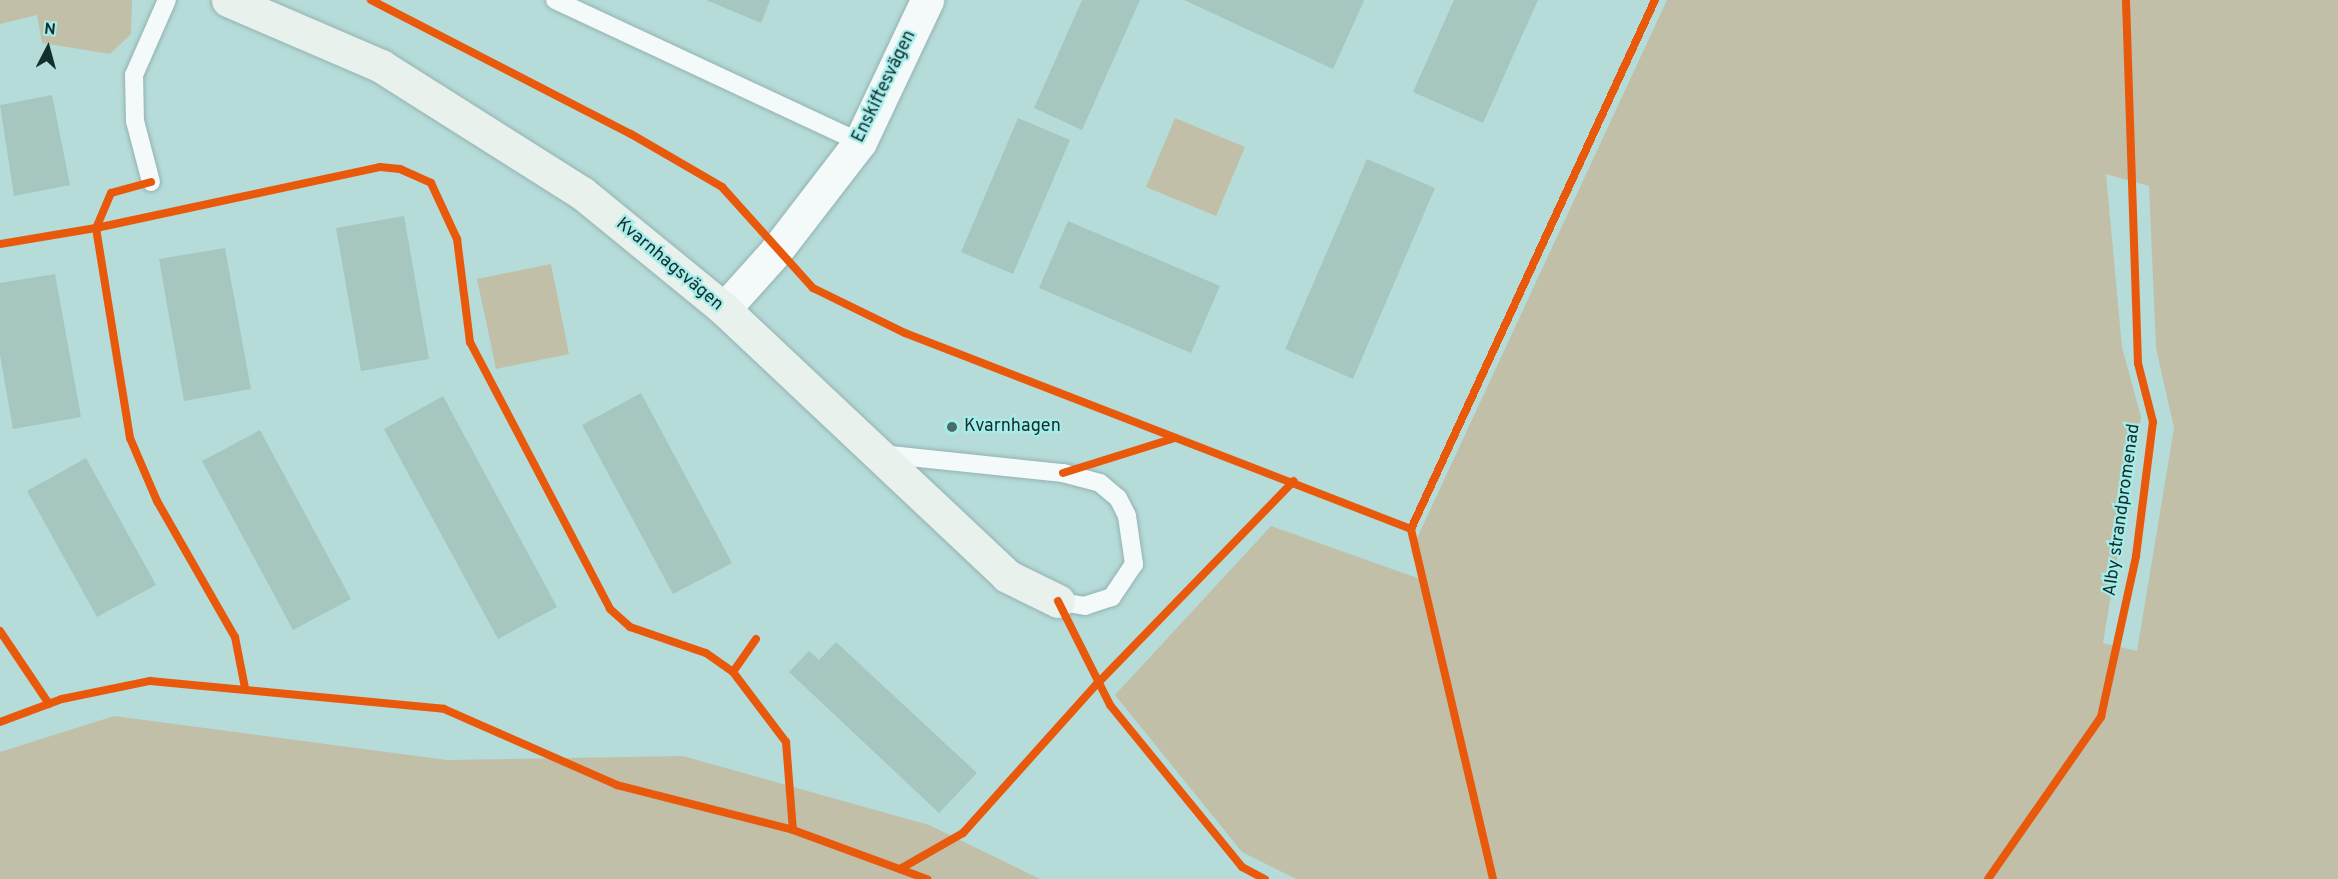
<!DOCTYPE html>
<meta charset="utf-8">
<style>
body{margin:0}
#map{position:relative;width:2338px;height:879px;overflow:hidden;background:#b6dcda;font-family:Overpass,sans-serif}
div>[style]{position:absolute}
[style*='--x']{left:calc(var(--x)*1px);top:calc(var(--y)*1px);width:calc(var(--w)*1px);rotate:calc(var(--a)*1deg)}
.green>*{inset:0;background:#c1bfa8}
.building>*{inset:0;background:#a6c6c0}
.roads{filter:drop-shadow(0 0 2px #93b2b0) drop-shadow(0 0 2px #93b2b0)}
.lane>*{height:18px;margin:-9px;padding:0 9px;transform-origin:9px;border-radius:9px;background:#f4faf9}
.street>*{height:33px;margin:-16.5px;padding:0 16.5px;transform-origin:16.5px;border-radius:16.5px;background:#f4faf9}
.secondary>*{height:33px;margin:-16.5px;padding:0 16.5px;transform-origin:16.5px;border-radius:16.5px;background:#e9f1ed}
.cycleway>*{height:8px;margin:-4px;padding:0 4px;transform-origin:4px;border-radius:4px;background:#e8590c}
.dots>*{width:16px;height:16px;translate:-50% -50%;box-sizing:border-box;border:3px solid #a6ece9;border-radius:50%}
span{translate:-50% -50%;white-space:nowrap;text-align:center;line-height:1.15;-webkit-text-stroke:4.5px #a6ece9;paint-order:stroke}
.street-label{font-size:18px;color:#122f2e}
.poi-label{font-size:18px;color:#122f2e}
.left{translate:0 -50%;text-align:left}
.north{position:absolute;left:18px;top:18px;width:60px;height:60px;-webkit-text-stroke:4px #a6ece9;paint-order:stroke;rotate:6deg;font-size:16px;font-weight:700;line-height:24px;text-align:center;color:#122f2e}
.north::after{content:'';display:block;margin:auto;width:21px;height:27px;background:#122f2e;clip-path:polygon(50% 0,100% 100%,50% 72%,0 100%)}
</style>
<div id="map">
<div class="green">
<div style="clip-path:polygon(0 0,132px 0,131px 34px,110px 54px,42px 43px,37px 15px,0 24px)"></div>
<div style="clip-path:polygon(evenodd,1667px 0,2338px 0,2338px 879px,1296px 879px,1242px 852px,1115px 695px,1271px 526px,1423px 580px,1411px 551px,1667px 0,2106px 174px,2149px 186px,2156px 348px,2174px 428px,2137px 651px,2103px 643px,2141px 417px,2122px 347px,2106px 174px)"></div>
<div style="clip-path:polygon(1175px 118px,1245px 147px,1216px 216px,1146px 187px)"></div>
<div style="clip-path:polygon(551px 264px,569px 354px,496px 369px,477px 279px)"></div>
<div style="clip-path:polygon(114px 716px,447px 760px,683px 756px,929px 825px,1040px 879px,0 879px,0 752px)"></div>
</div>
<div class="building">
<div style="clip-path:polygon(706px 0,770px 0,761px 23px)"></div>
<div style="clip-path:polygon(1082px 0,1140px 0,1082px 130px,1034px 108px)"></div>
<div style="clip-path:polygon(1184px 0,1363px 0,1364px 1px,1333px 69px)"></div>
<div style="clip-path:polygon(1454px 0,1538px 0,1483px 123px,1413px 92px)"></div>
<div style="clip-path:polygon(52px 95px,70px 185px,14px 196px,0 105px)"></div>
<div style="clip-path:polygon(1018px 118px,1070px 140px,1013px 274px,961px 252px)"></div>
<div style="clip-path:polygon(1367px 159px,1435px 188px,1353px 379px,1285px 349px)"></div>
<div style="clip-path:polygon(404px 216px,429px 359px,361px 371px,336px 228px)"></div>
<div style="clip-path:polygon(1068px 221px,1220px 286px,1191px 353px,1039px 288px)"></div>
<div style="clip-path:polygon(225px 248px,251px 389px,184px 401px,159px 259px)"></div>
<div style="clip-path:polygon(55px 274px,81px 417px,13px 429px,0 355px,0 283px)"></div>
<div style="clip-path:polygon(641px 393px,732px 563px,673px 594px,582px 425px)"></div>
<div style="clip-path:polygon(443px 396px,557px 607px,498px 639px,384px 429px)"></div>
<div style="clip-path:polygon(260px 430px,351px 599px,293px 630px,202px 461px)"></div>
<div style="clip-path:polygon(86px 458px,156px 585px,97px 617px,27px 491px)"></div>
<div style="clip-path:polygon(836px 642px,977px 773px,939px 813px,789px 672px,809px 651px,819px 660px)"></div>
</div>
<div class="roads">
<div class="lane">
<div style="--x:555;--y:0;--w:336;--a:25"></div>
<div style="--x:151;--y:182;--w:63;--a:-104.7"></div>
<div style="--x:135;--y:121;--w:46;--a:-91.2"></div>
<div style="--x:134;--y:75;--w:82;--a:-66.3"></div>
<div style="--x:881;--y:454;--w:183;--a:6"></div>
<div style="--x:1063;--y:473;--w:38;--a:15"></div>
<div style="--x:1100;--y:483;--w:23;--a:40"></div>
<div style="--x:1118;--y:498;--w:20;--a:63"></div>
<div style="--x:1127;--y:516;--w:49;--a:81.7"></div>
<div style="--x:1134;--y:564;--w:40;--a:124"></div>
<div style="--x:1112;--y:597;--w:28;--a:162"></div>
<div style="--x:1085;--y:606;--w:27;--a:-170"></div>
</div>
<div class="street">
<div style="--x:724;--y:309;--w:78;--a:-48.1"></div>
<div style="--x:776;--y:251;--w:138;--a:-52.4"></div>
<div style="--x:860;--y:142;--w:157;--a:-64.7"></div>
</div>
<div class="secondary">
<div style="--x:228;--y:0;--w:167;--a:23.3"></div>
<div style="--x:381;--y:66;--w:238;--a:32.3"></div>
<div style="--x:582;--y:193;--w:183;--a:39.2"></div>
<div style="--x:724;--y:309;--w:389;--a:43.3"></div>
<div style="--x:1007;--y:576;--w:57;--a:26.1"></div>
</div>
</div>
<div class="cycleway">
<div style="--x:371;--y:0;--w:292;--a:27.3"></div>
<div style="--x:631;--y:134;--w:105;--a:30.2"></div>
<div style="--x:722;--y:187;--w:136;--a:48"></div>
<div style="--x:813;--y:288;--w:102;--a:26.1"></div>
<div style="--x:905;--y:333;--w:543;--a:21.17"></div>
<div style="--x:151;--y:182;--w:41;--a:164.6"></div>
<div style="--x:111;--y:193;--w:38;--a:113"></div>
<div style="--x:96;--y:228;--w:213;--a:80.8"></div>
<div style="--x:130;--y:438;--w:69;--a:66.8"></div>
<div style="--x:157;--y:501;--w:157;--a:60.2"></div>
<div style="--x:235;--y:637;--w:52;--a:78.9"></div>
<div style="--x:0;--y:244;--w:97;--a:-9.5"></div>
<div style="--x:96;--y:228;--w:290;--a:-12.1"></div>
<div style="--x:380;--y:167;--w:20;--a:6"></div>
<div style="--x:400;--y:169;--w:34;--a:24"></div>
<div style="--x:431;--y:183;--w:62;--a:65.1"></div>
<div style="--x:457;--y:239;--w:104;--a:82.8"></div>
<div style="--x:470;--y:342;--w:301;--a:62.3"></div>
<div style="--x:610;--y:609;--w:27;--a:42"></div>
<div style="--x:630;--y:627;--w:80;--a:18.9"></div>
<div style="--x:706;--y:653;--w:33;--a:35"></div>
<div style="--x:1063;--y:473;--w:117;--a:-17.4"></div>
<div style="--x:1058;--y:601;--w:116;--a:63.4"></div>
<div style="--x:1110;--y:705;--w:209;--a:50.8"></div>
<div style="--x:1242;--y:867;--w:26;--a:28"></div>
<div style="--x:0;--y:631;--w:88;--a:56.1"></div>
<div style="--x:756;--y:639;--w:40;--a:124.9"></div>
<div style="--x:733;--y:672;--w:88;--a:52.9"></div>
<div style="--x:786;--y:742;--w:88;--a:85.5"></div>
<div style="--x:0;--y:722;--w:66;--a:-20.4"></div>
<div style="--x:62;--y:699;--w:90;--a:-11.6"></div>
<div style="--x:150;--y:681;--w:295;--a:5.4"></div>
<div style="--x:444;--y:709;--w:189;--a:23.7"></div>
<div style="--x:617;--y:785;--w:182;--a:14.3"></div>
<div style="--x:793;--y:830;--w:143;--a:20.1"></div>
<div style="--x:900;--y:869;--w:73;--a:-29.7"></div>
<div style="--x:963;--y:833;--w:199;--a:-48.1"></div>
<div style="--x:1096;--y:685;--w:284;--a:-45.9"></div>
<div style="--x:1493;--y:879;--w:359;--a:-103.2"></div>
<div style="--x:1411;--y:529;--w:583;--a:-65.24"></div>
<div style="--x:1988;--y:879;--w:198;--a:-55.1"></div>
<div style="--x:2101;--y:717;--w:165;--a:-77.7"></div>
<div style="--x:2136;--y:556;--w:135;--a:-82.8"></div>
<div style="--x:2153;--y:422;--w:61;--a:-104.3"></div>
<div style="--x:2138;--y:363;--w:363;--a:-91.9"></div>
</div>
<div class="dots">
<div style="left:952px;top:427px;background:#4b6c6a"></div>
</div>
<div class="street-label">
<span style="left:885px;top:87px;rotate:-64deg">Enskiftesvägen</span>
<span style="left:669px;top:265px;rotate:40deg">Kvarnhagsvägen</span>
<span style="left:2123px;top:510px;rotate:-82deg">Alby strandpromenad</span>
</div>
<div class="poi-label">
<span class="left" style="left:964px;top:427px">Kvarnhagen</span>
</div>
<div class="north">N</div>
</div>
